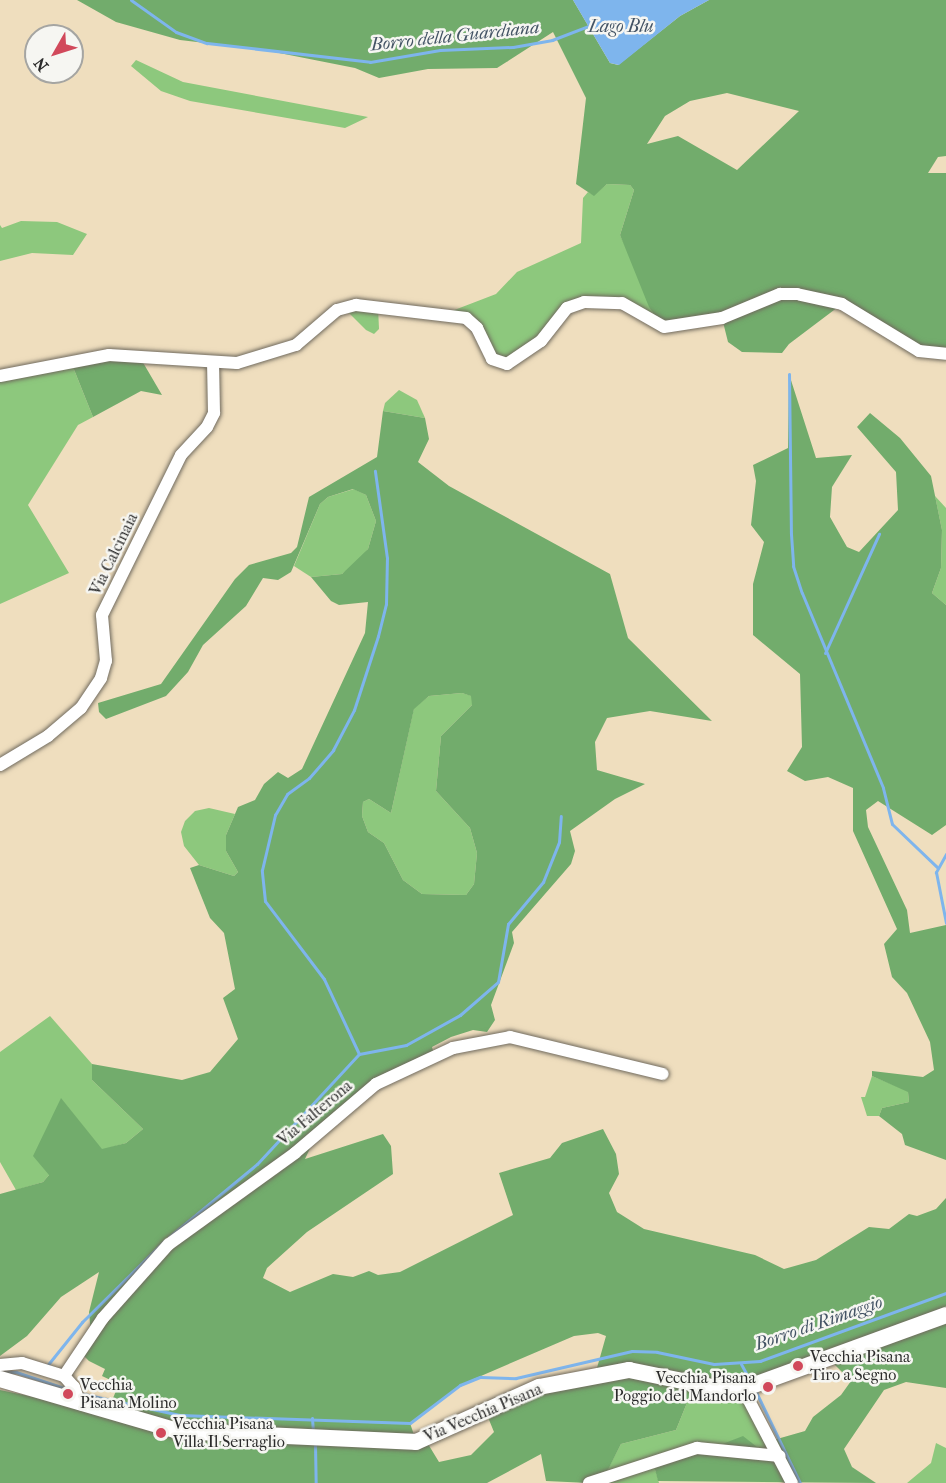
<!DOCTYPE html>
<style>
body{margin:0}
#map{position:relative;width:946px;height:1483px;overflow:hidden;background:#efdebe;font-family:"IM FELL French Canon",serif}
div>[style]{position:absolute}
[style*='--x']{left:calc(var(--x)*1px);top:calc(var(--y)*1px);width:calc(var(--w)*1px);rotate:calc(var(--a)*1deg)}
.green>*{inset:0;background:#8dc87d}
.forest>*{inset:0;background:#72ac6c}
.water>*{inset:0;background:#7eb5ed}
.stream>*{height:3px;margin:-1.5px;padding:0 1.5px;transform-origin:1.5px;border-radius:1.5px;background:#7eb5ed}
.roads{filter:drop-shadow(0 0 2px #706a5e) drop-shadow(0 0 2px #706a5e)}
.street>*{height:12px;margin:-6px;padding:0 6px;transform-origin:6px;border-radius:6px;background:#fff}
.secondary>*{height:16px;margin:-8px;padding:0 8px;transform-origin:8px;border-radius:8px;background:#fff}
.dots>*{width:16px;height:16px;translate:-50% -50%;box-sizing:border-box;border:3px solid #f6f6f2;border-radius:50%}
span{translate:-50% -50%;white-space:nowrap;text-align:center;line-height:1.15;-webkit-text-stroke:5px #f6f6f2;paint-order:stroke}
.street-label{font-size:16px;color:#2b2b2b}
.poi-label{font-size:16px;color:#2b2b2b}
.left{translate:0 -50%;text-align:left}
.right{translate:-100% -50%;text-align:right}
.water-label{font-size:18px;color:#445465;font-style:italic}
.north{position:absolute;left:24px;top:24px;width:60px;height:60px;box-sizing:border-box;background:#f6f6f2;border:2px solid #a5a5a2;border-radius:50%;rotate:231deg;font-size:16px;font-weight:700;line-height:24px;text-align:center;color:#2b2b2b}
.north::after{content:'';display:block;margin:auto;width:21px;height:27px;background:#d1495b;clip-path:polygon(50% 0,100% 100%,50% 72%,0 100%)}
</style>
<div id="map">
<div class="green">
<div style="clip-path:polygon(136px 60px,183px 82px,368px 117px,345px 128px,190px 101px,161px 91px,131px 66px)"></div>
<div style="clip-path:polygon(607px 184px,630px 185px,634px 190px,620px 235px,664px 327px,622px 303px,567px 308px,541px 341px,500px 363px,477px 328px,444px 314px,496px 294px,517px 272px,581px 243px,583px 198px,588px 192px,594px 195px)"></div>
<div style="clip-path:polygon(21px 221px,57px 222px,87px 234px,73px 255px,32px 253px,0 261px,0 225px,2px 228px)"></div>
<div style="clip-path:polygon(343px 307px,378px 307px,379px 329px,374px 334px,366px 330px)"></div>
<div style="clip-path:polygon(71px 362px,93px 417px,78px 425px,28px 505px,69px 573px,0 604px,0 376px)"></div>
<div style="clip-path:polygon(399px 390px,417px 400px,425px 418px,383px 411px,385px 403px)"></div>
<div style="clip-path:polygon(354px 489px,366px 495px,376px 521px,368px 549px,359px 561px,342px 574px,311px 577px,294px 566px,320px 504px,328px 497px)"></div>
<div style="clip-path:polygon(935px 496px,946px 508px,946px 605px,932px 593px,941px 568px,942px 530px)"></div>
<div style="clip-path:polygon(462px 693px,472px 696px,472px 705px,441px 736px,436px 791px,470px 828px,477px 853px,474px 884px,466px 895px,422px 894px,403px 880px,384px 843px,368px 832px,362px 816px,363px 802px,369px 799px,391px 813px,414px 708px,429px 696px)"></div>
<div style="clip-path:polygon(209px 808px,235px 814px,226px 835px,226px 851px,238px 872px,234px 876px,199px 865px,184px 846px,181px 832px,185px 821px,195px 811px)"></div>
<div style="clip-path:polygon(50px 1016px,92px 1064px,92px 1080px,143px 1129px,126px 1143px,102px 1150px,61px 1099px,49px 1175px,43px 1182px,16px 1190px,0 1162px,0 1052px)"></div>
<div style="clip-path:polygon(872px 1076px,908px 1091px,909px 1102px,882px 1108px,879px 1116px,867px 1116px,861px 1097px,865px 1097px)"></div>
<div style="clip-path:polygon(695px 1383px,743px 1389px,780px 1456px,757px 1447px,712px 1448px,653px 1462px,659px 1483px,589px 1483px,604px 1477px,621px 1444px,676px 1430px)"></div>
<div style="clip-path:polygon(936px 1443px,946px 1448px,946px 1483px,907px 1483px,931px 1463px)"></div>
</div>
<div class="forest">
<div style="clip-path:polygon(evenodd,77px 0,573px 0,610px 63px,618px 65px,680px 16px,709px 0,946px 0,946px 156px,938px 157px,928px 173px,946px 173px,946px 354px,919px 351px,842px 304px,789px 344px,782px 353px,742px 352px,728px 342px,722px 318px,664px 327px,649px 307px,620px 235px,634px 190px,630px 185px,607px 184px,594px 196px,576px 184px,586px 98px,553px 32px,497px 68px,428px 69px,379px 78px,355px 68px,264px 50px,180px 40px,116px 22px,77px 0,727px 93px,799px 111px,737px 170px,678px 136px,647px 144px,665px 116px,690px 101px,727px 93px)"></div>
<div style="clip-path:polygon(138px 354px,162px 395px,141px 391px,93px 417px,71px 362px)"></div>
<div style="clip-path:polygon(789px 374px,816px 458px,852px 455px,832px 487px,830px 517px,847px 547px,859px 552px,898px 510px,896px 472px,857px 427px,870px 413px,900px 438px,931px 476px,942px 530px,941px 568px,932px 593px,946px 605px,946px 825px,932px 835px,878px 801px,866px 810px,868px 827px,907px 910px,910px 933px,946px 925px,946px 1160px,905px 1145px,902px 1134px,879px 1116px,882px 1108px,909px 1102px,908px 1092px,872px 1076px,872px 1071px,923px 1077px,934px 1070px,930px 1042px,907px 993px,892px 977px,884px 944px,897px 929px,853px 831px,853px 788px,828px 777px,805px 781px,787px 771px,802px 747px,800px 674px,753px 635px,753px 584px,764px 542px,751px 525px,756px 481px,753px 465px,788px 448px)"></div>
<div style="clip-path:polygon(evenodd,383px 411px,425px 418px,429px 439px,418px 462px,449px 486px,610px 574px,628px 638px,712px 721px,650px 711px,607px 718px,595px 742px,597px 770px,645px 784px,615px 799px,570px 831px,575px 851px,571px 864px,512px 932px,514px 943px,491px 1005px,495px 1020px,487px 1032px,473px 1030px,451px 1037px,432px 1047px,434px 1054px,362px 1091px,312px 1144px,305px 1159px,383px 1134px,391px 1146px,393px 1174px,307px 1232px,267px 1268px,263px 1278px,290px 1292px,333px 1274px,353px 1277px,369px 1271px,378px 1275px,400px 1272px,513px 1215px,499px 1173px,550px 1158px,562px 1143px,603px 1129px,616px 1154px,619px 1174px,609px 1193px,617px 1212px,644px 1229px,755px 1255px,784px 1269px,816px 1260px,869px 1227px,889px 1229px,909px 1214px,917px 1216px,936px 1209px,946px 1198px,946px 1388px,906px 1382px,884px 1390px,844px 1449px,852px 1467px,876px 1483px,658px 1481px,653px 1462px,712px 1448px,743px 1436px,757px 1447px,779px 1456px,770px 1441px,805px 1431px,813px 1417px,841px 1395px,851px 1381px,829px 1359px,743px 1389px,695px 1383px,676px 1430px,621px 1444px,604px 1478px,589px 1483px,546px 1481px,541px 1454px,487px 1483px,0 1483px,0 1390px,107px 1412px,119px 1384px,102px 1376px,105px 1369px,89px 1361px,79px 1351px,91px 1334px,89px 1312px,99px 1272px,61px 1297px,27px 1336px,0 1356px,0 1194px,43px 1182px,49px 1175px,33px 1156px,61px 1098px,102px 1149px,126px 1143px,143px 1129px,92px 1080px,92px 1064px,182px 1080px,210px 1072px,238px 1039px,223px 998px,235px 989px,224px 933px,210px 918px,190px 868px,199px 865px,234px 876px,238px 872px,226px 851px,226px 835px,238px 807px,255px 800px,264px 784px,278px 772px,288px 778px,302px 769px,365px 633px,368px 602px,339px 605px,331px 601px,311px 577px,342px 574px,368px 549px,376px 521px,366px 495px,353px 489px,328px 497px,320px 504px,291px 572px,278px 580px,263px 578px,246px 606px,203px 645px,188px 672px,166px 696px,106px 719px,99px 712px,98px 703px,161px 684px,235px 579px,249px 565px,291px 553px,297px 547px,309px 497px,377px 457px,383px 411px,462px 693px,471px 696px,472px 705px,441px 736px,436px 791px,470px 828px,477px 853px,474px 884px,466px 895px,422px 894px,403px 880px,384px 843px,368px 832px,362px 816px,363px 802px,369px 799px,391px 813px,414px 709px,429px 696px,462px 693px,383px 411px,598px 1333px,606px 1336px,595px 1375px,485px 1410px,494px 1432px,471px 1455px,439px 1462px,425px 1439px,416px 1441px,410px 1423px,460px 1385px,574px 1336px,598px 1333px)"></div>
</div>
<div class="water">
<div style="clip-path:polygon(573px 0,709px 0,680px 16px,619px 65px,610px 63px)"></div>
</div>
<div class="stream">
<div style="--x:131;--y:0;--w:55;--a:35.4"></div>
<div style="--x:176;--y:32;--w:33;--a:20"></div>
<div style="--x:207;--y:43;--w:164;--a:6.6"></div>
<div style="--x:370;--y:62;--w:71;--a:-9.7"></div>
<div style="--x:440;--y:50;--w:73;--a:-2.4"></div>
<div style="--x:513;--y:47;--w:40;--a:-10"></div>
<div style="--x:552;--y:40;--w:40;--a:-21"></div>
<div style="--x:789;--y:374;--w:160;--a:89.3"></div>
<div style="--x:791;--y:534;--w:32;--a:86"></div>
<div style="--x:793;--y:566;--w:28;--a:72"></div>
<div style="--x:802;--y:593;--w:211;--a:67.4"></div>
<div style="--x:883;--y:788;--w:37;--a:76"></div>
<div style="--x:892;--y:824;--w:62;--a:43.7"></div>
<div style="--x:825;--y:653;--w:131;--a:-65.6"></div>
<div style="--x:946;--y:854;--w:21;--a:119"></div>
<div style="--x:936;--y:872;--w:52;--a:78.9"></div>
<div style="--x:359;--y:1054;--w:83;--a:-115"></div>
<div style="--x:324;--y:979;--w:98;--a:-127.1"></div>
<div style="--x:265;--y:901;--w:31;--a:-96"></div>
<div style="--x:262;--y:870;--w:57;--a:-76.7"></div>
<div style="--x:275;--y:815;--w:24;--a:-60"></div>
<div style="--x:287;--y:794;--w:27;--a:-36"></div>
<div style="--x:309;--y:778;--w:37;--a:-49"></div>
<div style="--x:333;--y:750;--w:45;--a:-62.3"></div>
<div style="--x:354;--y:710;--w:78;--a:-72"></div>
<div style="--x:378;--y:636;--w:33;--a:-76"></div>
<div style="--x:386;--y:604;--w:46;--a:-88.8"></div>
<div style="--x:387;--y:558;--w:88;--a:-97.9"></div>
<div style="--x:359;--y:1054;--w:48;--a:-10.8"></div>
<div style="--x:406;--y:1045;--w:62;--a:-29.1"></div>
<div style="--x:460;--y:1015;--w:50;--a:-41"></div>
<div style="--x:498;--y:982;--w:59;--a:-80.2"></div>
<div style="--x:508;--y:924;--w:55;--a:-50.2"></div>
<div style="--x:543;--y:882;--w:43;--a:-68.2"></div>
<div style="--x:559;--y:842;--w:26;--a:-86"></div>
<div style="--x:169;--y:1237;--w:114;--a:-39.7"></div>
<div style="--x:257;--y:1164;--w:150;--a:-47.2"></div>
<div style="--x:741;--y:1364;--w:18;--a:61"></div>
<div style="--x:46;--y:1367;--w:58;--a:-51.3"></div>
<div style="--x:82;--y:1322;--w:115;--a:-44.6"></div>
<div style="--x:4;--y:1372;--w:12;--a:0"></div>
<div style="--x:16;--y:1372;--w:60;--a:18.4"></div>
<div style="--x:756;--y:1392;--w:101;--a:64.2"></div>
<div style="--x:79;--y:1393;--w:103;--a:12.3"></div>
<div style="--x:180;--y:1415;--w:230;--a:2"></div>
<div style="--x:410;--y:1423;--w:63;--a:-37.2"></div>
<div style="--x:460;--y:1385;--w:22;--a:-22"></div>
<div style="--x:480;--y:1377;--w:36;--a:2"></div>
<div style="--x:516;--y:1378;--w:119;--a:-13.1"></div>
<div style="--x:632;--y:1351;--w:25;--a:2"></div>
<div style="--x:657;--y:1352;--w:58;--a:11.9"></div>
<div style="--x:714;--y:1364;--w:46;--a:-3.7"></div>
<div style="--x:760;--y:1361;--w:198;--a:-20.1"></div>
<div style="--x:312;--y:1418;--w:14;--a:86"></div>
<div style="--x:315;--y:1444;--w:39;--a:89"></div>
</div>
<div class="roads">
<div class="street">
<div style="--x:0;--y:376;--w:111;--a:-10.9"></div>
<div style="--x:109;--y:355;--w:128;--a:3.6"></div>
<div style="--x:237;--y:363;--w:62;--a:-17"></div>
<div style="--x:296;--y:345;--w:54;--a:-40.5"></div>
<div style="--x:337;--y:310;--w:20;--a:-15"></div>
<div style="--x:356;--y:305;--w:111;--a:6.7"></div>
<div style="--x:466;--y:318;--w:15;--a:42"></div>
<div style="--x:477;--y:328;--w:34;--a:64"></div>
<div style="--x:492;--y:359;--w:16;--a:18"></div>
<div style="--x:507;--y:364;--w:41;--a:-34.1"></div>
<div style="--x:541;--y:341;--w:42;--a:-51.8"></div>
<div style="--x:567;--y:308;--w:18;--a:-19"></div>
<div style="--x:584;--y:302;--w:38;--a:2"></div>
<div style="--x:622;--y:303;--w:48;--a:29.7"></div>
<div style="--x:664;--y:327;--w:59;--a:-8.8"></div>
<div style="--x:722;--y:318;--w:63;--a:-22.5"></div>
<div style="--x:780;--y:294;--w:17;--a:0"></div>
<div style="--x:797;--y:294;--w:46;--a:12.5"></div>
<div style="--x:842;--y:304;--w:90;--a:31.4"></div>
<div style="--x:919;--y:351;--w:27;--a:6"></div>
<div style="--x:0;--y:765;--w:56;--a:-31.1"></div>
<div style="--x:48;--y:736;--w:43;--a:-40.3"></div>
<div style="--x:81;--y:708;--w:36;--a:-56"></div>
<div style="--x:101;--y:678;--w:18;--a:-74"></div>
<div style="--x:106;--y:661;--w:46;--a:-95"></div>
<div style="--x:102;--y:615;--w:178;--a:-63.7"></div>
<div style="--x:181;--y:455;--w:38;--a:-47"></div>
<div style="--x:207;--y:427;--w:16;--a:-63"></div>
<div style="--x:214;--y:413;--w:51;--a:-91.1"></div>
<div style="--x:0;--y:1365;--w:22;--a:-5"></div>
<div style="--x:22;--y:1363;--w:44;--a:17.2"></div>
<div style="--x:64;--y:1376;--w:15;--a:48"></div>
<div style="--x:74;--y:1387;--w:18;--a:71"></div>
<div style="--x:64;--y:1376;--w:70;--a:-56.1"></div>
<div style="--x:103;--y:1318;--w:99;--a:-48.3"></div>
<div style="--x:169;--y:1244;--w:155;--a:-35.8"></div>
<div style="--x:295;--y:1153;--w:106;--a:-40.4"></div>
<div style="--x:376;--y:1084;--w:85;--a:-25.1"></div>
<div style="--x:453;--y:1048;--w:58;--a:-10.9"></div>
<div style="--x:510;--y:1037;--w:157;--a:13.6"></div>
<div style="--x:743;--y:1389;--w:106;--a:62.5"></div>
<div style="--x:589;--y:1483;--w:114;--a:-18"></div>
<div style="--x:697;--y:1448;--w:83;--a:5.5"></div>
</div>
<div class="secondary">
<div style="--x:0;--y:1379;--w:185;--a:16.3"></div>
<div style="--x:178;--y:1431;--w:238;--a:2.6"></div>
<div style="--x:416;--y:1442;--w:135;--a:-24.1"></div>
<div style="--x:539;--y:1387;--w:92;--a:-10.7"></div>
<div style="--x:629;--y:1370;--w:85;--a:11.6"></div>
<div style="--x:712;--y:1387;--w:31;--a:4"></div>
<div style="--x:743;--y:1389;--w:216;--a:-20"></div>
</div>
</div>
<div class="dots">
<div style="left:798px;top:1366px;background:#d1495b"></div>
<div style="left:768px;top:1387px;background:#d1495b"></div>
<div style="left:68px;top:1394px;background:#d1495b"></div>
<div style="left:161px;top:1433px;background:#d1495b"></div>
</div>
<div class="street-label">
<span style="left:114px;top:554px;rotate:-64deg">Via Calcinaia</span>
<span style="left:315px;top:1113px;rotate:-40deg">Via Falterona</span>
<span style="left:483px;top:1413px;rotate:-23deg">Via Vecchia Pisana</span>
</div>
<div class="poi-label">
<span class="left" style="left:810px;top:1366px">Vecchia Pisana<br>Tiro a Segno</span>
<span class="right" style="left:756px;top:1387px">Vecchia Pisana<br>Poggio del Mandorlo</span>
<span class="left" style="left:80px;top:1394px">Vecchia<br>Pisana Molino</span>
<span class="left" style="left:173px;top:1433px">Vecchia Pisana<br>Villa Il Serraglio</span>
</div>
<div class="water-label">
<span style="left:621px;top:27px">Lago Blu</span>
<span style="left:455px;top:37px;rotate:-6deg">Borro della Guardiana</span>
<span style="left:819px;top:1324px;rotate:-19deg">Borro di Rimaggio</span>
</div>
<div class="north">N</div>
</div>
